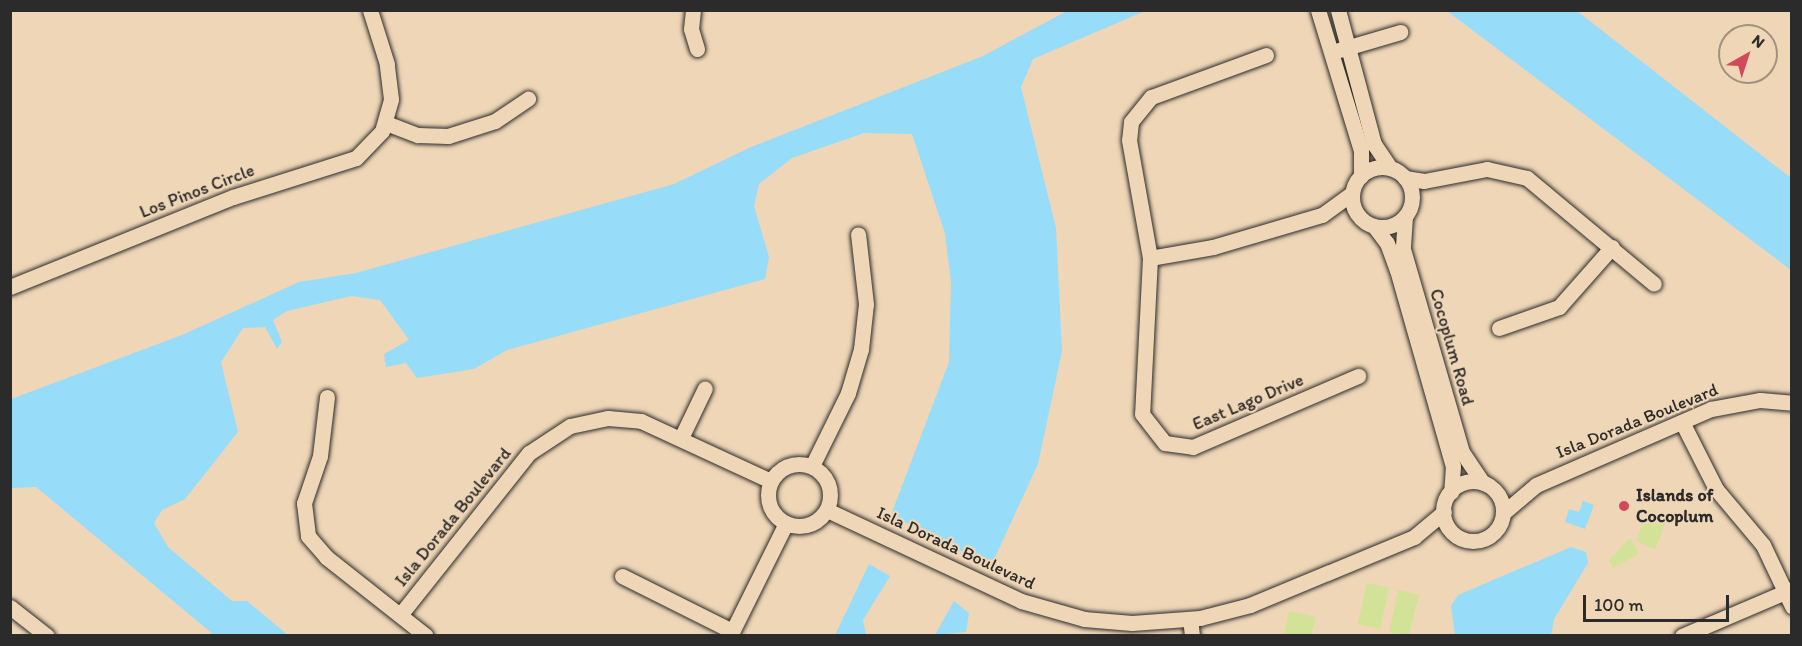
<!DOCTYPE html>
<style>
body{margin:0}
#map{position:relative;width:1802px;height:646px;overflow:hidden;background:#efd6b7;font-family:Itim,sans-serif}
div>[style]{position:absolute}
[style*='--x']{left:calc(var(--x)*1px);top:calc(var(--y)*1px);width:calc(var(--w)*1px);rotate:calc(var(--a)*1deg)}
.green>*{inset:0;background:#d2e397}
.water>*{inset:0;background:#97dcf9}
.roads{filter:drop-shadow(0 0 2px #2b2b2b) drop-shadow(0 0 2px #2b2b2b)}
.minor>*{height:15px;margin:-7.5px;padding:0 7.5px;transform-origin:7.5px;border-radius:7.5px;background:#efd6b7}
.minor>.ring{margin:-7.5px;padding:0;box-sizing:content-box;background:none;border:15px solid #efd6b7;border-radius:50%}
.dots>*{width:16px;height:16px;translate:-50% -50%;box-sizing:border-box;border:3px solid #efd6b7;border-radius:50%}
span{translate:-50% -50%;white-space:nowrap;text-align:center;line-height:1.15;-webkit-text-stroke:4.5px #efd6b7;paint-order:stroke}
.street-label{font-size:18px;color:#2b2b2b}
.poi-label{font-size:18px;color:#2b2b2b;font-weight:700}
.left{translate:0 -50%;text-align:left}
.frame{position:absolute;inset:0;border:12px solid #2b2b2b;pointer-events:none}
.north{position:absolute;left:1718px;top:24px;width:60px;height:60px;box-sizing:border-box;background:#efd6b7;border:2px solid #a1927f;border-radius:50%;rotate:39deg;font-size:16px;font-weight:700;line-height:24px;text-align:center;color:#2b2b2b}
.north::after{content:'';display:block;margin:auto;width:21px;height:27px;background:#d1495b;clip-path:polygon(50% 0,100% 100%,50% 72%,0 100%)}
.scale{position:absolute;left:1583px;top:595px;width:146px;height:27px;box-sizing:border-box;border:3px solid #2b2b2b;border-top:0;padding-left:8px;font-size:18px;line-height:21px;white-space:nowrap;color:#2b2b2b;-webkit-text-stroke:4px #efd6b7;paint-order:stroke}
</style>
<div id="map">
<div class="green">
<div style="clip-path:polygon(1649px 509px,1668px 517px,1655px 549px,1636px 541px)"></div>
<div style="clip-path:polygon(1630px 538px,1639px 554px,1613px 568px,1609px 560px)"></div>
<div style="clip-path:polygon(1367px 583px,1389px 588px,1380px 629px,1358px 624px)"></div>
<div style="clip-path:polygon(1398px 590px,1419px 595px,1409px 635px,1389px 632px)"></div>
<div style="clip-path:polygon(1289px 611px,1316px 617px,1311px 635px,1284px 635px)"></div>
</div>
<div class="water">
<div style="clip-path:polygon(1067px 11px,1145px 11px,1033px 59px,1021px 87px,1056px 228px,1062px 351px,1038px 464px,991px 566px,891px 515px,949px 362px,951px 282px,945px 234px,912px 134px,864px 133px,792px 158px,759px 184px,754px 206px,769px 257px,765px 279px,507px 350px,474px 369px,417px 378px,406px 363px,386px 367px,384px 354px,409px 340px,380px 300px,351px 296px,287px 311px,273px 320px,282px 342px,277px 349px,265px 327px,243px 328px,221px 362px,238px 432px,185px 499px,162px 510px,154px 523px,168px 547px,232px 601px,247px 601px,288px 635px,214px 635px,36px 487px,11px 488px,11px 399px,182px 335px,299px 282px,356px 273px,674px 184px,751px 147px,983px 56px)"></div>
<div style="clip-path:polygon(1447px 11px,1577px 11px,1791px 178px,1791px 270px)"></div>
<div style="clip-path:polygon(1583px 501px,1594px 505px,1585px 529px,1565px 522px,1569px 509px,1579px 512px)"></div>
<div style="clip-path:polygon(1571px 547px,1586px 552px,1588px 563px,1554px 619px,1551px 635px,1455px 635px,1451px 606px,1458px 595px)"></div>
<div style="clip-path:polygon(869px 564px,890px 576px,863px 620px,866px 635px,835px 635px)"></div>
<div style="clip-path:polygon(954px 601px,969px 613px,966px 632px,935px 635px)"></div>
</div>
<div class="roads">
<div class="minor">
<div style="--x:693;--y:10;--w:19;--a:96"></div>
<div style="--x:691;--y:29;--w:21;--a:73"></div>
<div style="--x:1318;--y:10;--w:147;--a:73"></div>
<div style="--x:1361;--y:151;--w:25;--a:90"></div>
<div style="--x:1338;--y:10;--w:139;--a:75"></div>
<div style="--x:1374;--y:144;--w:29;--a:56"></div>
<div style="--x:1339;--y:50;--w:64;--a:-16.4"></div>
<div style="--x:1266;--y:55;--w:122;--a:159.9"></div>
<div style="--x:1151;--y:97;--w:32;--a:129"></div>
<div style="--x:1131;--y:122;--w:18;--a:96"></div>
<div style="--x:1129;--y:140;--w:120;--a:79.9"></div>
<div style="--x:1150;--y:258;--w:156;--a:92.9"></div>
<div style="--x:1142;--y:414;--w:37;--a:52"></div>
<div style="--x:1165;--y:443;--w:28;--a:8"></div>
<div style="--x:1193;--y:447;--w:180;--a:-23.3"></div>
<div style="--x:386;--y:123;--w:34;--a:21"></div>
<div style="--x:418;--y:135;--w:30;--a:2"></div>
<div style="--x:448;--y:136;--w:49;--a:-17.7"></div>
<div style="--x:495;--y:121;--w:40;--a:-34"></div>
<div class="ring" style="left:1352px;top:167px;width:45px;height:45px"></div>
<div style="--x:1405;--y:178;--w:19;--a:9"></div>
<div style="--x:1424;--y:181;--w:64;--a:-10.8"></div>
<div style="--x:1487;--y:169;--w:41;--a:12.7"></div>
<div style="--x:1527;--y:178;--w:165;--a:39.8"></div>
<div style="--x:1405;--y:217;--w:32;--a:94"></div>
<div style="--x:1403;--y:249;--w:211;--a:73.8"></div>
<div style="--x:1462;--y:452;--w:37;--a:56"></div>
<div style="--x:1374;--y:226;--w:21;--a:53"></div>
<div style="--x:1387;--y:243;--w:29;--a:70"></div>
<div style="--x:1397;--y:270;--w:204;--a:74.1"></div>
<div style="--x:1453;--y:466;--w:26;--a:94"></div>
<div style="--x:1150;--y:258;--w:64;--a:-9.9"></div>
<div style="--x:1213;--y:247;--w:114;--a:-16.4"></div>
<div style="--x:1322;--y:215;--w:37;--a:-36"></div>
<div style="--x:10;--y:287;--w:240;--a:-22"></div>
<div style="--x:233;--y:197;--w:129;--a:-17.6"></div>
<div style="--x:356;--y:158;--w:37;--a:-46"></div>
<div style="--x:382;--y:131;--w:33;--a:-74"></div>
<div style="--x:391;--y:99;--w:35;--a:-97"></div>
<div style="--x:387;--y:64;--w:57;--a:-107.5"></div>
<div style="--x:1499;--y:328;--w:64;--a:-19.3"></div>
<div style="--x:1559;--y:307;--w:80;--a:-48.5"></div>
<div style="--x:327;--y:397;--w:59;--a:96.8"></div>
<div style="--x:320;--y:456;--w:50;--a:108.8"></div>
<div style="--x:304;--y:503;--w:33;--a:83"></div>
<div style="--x:308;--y:536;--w:28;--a:49"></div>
<div style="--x:326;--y:557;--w:127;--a:38.3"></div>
<div style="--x:1682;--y:422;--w:75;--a:63.1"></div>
<div style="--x:1716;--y:489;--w:73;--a:50"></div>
<div style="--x:1763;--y:545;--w:68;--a:64.6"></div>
<div style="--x:681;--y:438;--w:55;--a:-64.4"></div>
<div class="ring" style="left:768px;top:464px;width:47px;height:47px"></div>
<div style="--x:812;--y:466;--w:81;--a:-63.7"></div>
<div style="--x:848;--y:393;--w:46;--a:-73.5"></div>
<div style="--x:861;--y:349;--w:45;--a:-83.7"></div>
<div style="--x:866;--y:304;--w:70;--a:-96.5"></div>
<div class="ring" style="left:1443px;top:481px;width:45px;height:45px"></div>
<div style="--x:827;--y:510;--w:214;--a:25.1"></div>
<div style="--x:1021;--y:601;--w:66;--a:15.9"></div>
<div style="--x:1084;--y:619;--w:48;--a:4.8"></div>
<div style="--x:1132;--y:623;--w:68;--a:-4.2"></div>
<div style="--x:1200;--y:618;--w:52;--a:-14.6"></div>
<div style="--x:1250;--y:605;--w:178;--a:-22.5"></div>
<div style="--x:1414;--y:537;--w:39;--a:-40"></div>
<div style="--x:1503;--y:513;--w:43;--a:-40.3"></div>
<div style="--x:1536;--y:485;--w:191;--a:-23.5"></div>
<div style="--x:1711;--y:409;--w:50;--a:-10.4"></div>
<div style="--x:1760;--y:400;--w:32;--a:5"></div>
<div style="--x:622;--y:576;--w:123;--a:26.6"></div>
<div style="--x:10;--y:607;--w:47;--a:38.1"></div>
<div style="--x:400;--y:615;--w:207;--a:-51.5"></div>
<div style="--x:529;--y:453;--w:49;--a:-33.4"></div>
<div style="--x:570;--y:426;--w:39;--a:-12"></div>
<div style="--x:608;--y:418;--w:33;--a:5"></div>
<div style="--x:641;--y:421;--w:143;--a:24.8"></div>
<div style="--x:1190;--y:619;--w:17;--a:83"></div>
<div style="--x:730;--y:636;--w:126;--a:-63.6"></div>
<div style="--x:1682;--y:636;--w:120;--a:-23.1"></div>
</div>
</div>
<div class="dots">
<div style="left:1624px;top:506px;background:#d1495b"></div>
</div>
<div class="street-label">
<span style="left:197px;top:191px;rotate:-21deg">Los Pinos Circle</span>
<span style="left:1452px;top:347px;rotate:74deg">Cocoplum Road</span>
<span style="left:1248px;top:402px;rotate:-23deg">East Lago Drive</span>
<span style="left:1637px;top:421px;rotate:-22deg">Isla Dorada Boulevard</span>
<span style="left:453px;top:517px;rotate:-51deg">Isla Dorada Boulevard</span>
<span style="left:956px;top:548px;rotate:25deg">Isla Dorada Boulevard</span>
</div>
<div class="poi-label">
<span class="left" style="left:1636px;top:506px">Islands of<br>Cocoplum</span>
</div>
<div class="frame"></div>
<div class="north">N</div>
<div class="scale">100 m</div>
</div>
